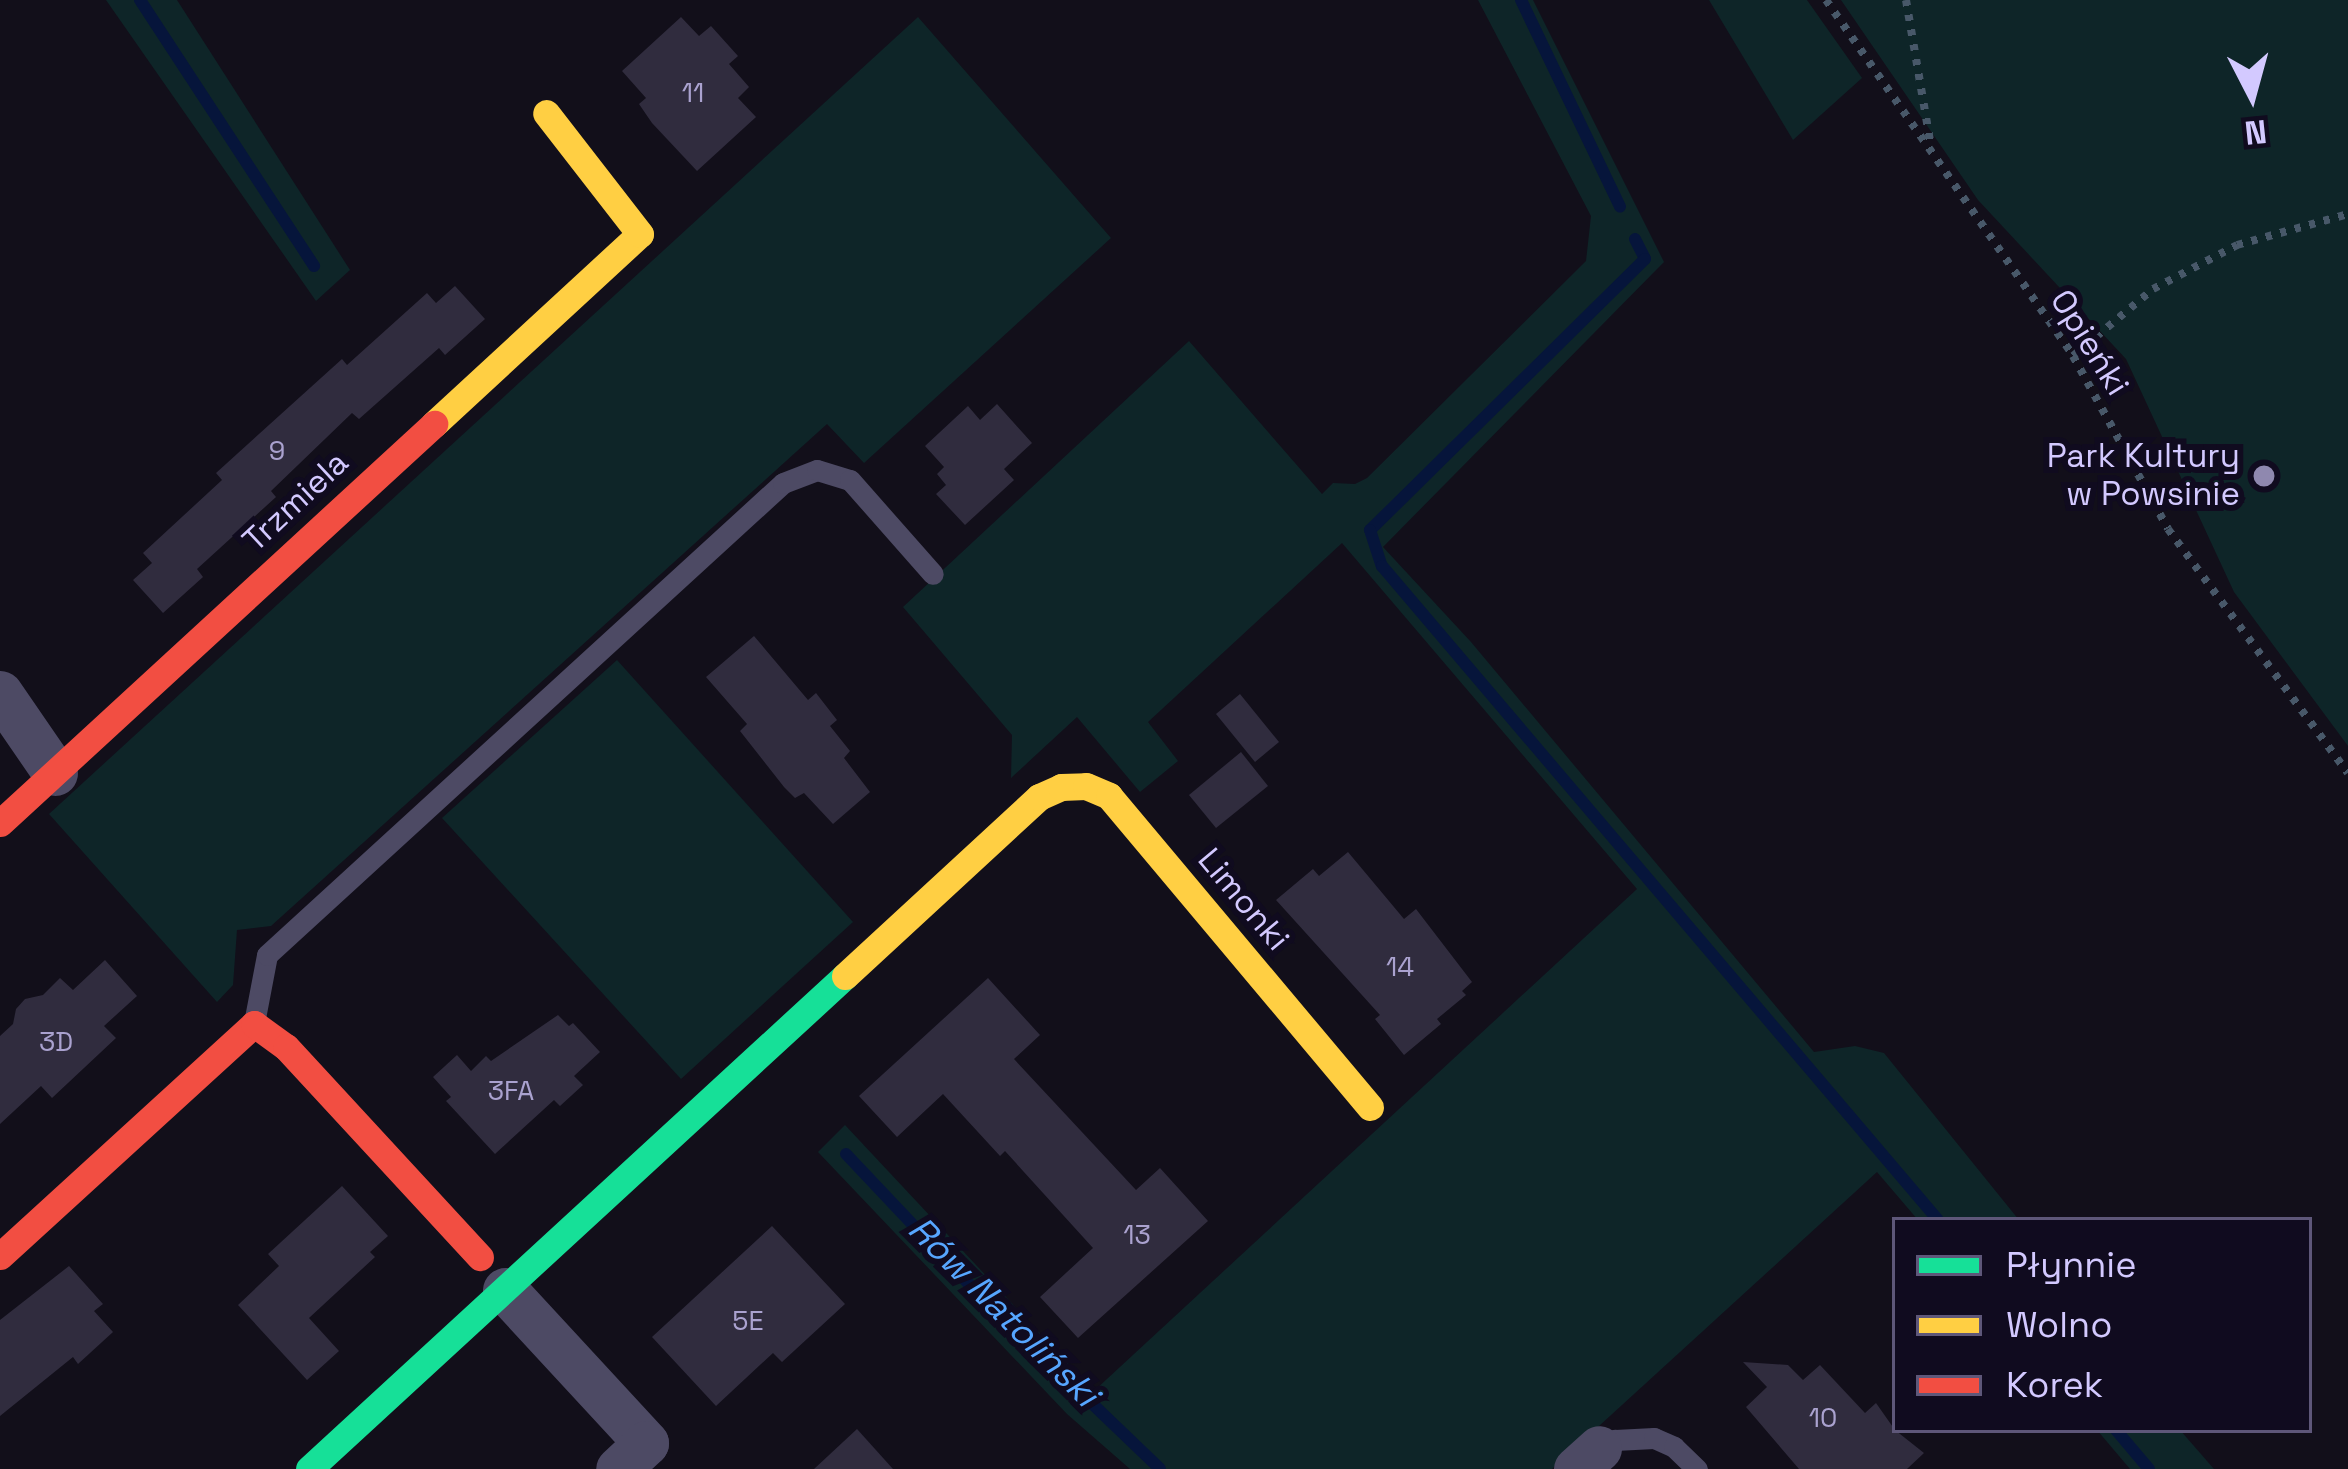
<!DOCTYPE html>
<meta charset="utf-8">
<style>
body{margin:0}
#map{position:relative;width:2348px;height:1469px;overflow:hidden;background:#120f1a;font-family:"Space Grotesk",sans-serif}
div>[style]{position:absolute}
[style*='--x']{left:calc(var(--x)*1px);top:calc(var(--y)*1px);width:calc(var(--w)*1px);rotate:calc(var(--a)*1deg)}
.green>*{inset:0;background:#0e2528}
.stream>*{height:12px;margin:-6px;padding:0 6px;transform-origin:6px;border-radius:6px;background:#06153b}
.building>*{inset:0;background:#302c3e}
.path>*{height:8px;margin-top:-4px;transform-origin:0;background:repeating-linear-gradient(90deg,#485869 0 6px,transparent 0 15px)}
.lane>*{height:21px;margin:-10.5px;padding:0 10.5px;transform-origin:10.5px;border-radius:10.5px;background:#4d4a64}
.street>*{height:45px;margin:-22.5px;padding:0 22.5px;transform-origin:22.5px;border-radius:22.5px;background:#4d4a64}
.fast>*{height:27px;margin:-13.5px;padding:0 13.5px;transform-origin:13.5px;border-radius:13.5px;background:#16e098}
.slow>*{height:27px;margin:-13.5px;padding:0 13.5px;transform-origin:13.5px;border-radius:13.5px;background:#ffcf43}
.jam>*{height:27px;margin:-13.5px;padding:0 13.5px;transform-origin:13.5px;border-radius:13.5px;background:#f24e42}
.dots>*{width:33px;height:33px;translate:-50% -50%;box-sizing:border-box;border:6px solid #100b1f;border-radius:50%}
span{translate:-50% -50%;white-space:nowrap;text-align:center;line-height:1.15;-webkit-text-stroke:12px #100b1f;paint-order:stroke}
.number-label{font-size:27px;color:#aaa2cf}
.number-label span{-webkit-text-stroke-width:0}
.street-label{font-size:33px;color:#d3c9ff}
.poi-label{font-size:33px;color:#d3c9ff}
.right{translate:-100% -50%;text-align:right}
.water-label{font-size:36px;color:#57a6ff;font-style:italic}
.legend{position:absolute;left:1892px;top:1217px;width:420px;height:216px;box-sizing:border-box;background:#100b1f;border:3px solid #5e5779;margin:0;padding:15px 21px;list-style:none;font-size:36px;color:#d3c9ff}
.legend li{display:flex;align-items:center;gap:24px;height:60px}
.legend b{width:60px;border:3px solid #5e5779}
.north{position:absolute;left:2192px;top:36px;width:120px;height:120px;-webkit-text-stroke:9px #100b1f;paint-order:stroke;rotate:174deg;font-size:33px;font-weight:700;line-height:48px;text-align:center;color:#d3c9ff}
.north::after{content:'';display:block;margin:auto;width:42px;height:54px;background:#d3c9ff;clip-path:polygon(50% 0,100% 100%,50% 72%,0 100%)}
</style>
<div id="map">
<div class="green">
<div style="clip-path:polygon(106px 0,177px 0,350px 270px,316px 301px)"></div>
<div style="clip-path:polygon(1478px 0,1533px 0,1664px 262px,1383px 547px,1471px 642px,1814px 1052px,1855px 1046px,1884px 1053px,2019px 1220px,1918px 1220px,1877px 1172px,1552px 1469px,1130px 1469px,1067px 1414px,818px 1152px,845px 1125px,1094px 1391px,1637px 889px,1342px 543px,1148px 722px,1178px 761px,1140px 792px,1077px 717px,1011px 778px,1012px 735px,903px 607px,1189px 341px,1322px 494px,1333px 483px,1355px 484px,1367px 478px,1586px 261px,1591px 216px)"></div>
<div style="clip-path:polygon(1709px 0,1807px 0,1862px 78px,1793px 140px)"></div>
<div style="clip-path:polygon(1841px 0,2348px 0,2348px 746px,2234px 592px,2126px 359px,1978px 200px)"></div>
<div style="clip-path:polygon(918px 17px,1111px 238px,864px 463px,827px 424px,271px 926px,237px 930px,233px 985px,217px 1002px,49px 814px)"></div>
<div style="clip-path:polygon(617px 660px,853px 922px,681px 1079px,442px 818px)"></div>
<div style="clip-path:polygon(2097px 1430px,2180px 1430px,2214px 1469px,2130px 1469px)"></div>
</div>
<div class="stream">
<div style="--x:140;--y:0;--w:318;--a:56.8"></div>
<div style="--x:1521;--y:0;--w:229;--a:64.4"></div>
<div style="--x:1635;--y:239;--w:22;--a:63"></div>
<div style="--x:1645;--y:259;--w:386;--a:135.4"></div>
<div style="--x:1370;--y:530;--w:38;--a:72"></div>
<div style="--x:1382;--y:566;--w:858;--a:49.63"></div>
<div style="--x:846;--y:1154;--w:199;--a:46.6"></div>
<div style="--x:983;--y:1299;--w:245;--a:43.8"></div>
<div style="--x:2116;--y:1430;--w:51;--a:49.8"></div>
</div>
<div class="building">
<div style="clip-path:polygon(681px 17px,699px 36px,711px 26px,738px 56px,729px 64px,749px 87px,738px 98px,756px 117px,697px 171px,652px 123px,639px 104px,646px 98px,622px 71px)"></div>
<div style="clip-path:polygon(455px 286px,485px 319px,445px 355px,439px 348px,359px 419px,352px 413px,271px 491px,276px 497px,197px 569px,203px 577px,163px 613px,133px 580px,152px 563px,143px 553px,222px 480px,216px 473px,342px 359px,347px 365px,427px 293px,436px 303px)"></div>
<div style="clip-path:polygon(997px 404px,1032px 443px,1004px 469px,1014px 480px,965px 525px,936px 494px,946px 485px,937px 474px,944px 467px,925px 446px,968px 406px,980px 420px)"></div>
<div style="clip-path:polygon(754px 636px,808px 700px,816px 693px,837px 720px,830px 726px,850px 751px,844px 758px,870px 792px,833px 824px,804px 793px,795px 798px,784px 787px,740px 731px,747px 724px,706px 677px)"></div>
<div style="clip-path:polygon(1240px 694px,1279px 742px,1255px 762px,1216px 714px)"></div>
<div style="clip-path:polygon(1241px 752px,1268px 786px,1216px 828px,1189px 795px)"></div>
<div style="clip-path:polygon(1348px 852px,1404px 919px,1416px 909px,1472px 982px,1462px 991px,1466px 995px,1437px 1019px,1441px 1024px,1404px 1055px,1375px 1019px,1380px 1015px,1276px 900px,1313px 869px,1319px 876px)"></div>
<div style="clip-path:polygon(105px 960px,137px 996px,104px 1026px,116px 1038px,52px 1098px,41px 1086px,0 1124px,0 1036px,13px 1024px,16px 1009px,25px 999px,43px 995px,60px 978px,73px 990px)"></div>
<div style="clip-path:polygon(988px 978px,1040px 1035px,1014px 1059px,1136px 1190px,1160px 1168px,1208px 1221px,1078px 1338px,1040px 1297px,1093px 1248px,1005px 1151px,1000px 1156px,943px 1094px,897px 1137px,859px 1096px)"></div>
<div style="clip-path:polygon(558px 1015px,569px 1026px,573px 1023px,600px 1052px,574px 1076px,583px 1085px,560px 1106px,554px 1100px,495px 1154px,446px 1101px,451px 1097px,433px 1077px,457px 1055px,471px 1071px,486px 1056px,491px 1061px)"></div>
<div style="clip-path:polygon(342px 1186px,388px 1236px,370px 1252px,375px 1257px,309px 1318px,339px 1351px,307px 1380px,238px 1305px,279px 1266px,268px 1254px)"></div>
<div style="clip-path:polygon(772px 1226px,845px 1304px,782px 1362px,773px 1353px,716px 1406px,652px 1337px)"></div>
<div style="clip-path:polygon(69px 1266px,103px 1304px,94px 1311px,113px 1332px,78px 1364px,73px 1357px,0 1416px,0 1320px)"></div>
<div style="clip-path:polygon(1743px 1362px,1788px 1365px,1803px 1380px,1820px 1365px,1865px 1413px,1876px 1403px,1895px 1430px,1924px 1453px,1907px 1469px,1799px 1469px,1746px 1407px,1767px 1387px)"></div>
<div style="clip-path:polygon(857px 1429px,893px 1469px,814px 1469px)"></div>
</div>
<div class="path">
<div style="--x:1826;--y:0;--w:433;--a:55.2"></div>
<div style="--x:2073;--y:356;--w:197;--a:61.2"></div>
<div style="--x:2168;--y:529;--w:303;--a:53.6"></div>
<div style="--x:1906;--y:0;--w:143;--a:80.3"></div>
<div style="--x:2073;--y:356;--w:104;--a:-39.9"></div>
<div style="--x:2153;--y:289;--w:95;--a:-27.6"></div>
<div style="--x:2237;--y:245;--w:115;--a:-15.6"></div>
</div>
<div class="lane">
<div style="--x:255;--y:1018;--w:64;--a:-79.2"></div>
<div style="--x:267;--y:955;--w:699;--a:-42.45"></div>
<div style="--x:783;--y:483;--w:36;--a:-21"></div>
<div style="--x:817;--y:470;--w:34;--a:17"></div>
<div style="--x:850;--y:480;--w:125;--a:48.6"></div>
<div style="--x:1599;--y:1448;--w:18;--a:-27"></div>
<div style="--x:1615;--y:1440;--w:39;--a:-3"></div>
<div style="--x:1654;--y:1438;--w:22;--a:24"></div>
<div style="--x:1674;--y:1447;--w:32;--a:44"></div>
</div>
<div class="street">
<div style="--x:0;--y:693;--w:97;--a:55.5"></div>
<div style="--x:505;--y:1290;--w:208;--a:47.3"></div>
<div style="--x:646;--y:1443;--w:38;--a:137"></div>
<div style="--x:1576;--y:1469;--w:31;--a:-42"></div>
</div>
<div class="fast">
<div style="--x:309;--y:1469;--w:728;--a:-42.61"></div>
</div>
<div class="slow">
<div style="--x:434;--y:424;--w:280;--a:-42.7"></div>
<div style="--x:640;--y:234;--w:153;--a:-127.8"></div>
<div style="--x:845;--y:976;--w:264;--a:-42.7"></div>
<div style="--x:1039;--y:797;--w:24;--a:-24"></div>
<div style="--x:1061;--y:787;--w:25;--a:-2"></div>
<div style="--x:1086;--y:786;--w:25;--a:23"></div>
<div style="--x:1109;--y:796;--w:406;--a:50"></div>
</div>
<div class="jam">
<div style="--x:0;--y:823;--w:590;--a:-42.59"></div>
<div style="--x:0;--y:1256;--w:344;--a:-42.4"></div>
<div style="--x:254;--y:1024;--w:39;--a:36"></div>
<div style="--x:286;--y:1047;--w:286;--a:47.3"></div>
</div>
<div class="dots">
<div style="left:2264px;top:476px;background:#8f88af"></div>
</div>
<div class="number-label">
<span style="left:693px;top:93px">11</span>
<span style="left:277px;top:451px">9</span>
<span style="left:1400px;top:967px">14</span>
<span style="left:56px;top:1042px">3D</span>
<span style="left:511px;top:1091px">3FA</span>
<span style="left:1137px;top:1235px">13</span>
<span style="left:748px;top:1321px">5E</span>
<span style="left:1823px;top:1418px">10</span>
</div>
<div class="street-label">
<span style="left:2089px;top:343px;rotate:58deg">Opieńki</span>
<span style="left:296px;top:502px;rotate:-43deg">Trzmiela</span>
<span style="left:1243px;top:900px;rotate:50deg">Limonki</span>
</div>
<div class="poi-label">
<span class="right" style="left:2240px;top:476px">Park Kultury<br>w Powsinie</span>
</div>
<div class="water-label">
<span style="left:1003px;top:1312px;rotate:45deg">Rów Natoliński</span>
</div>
<ul class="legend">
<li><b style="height:15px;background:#16e098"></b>Płynnie</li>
<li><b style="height:15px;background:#ffcf43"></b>Wolno</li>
<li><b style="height:15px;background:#f24e42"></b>Korek</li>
</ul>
<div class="north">N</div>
</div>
